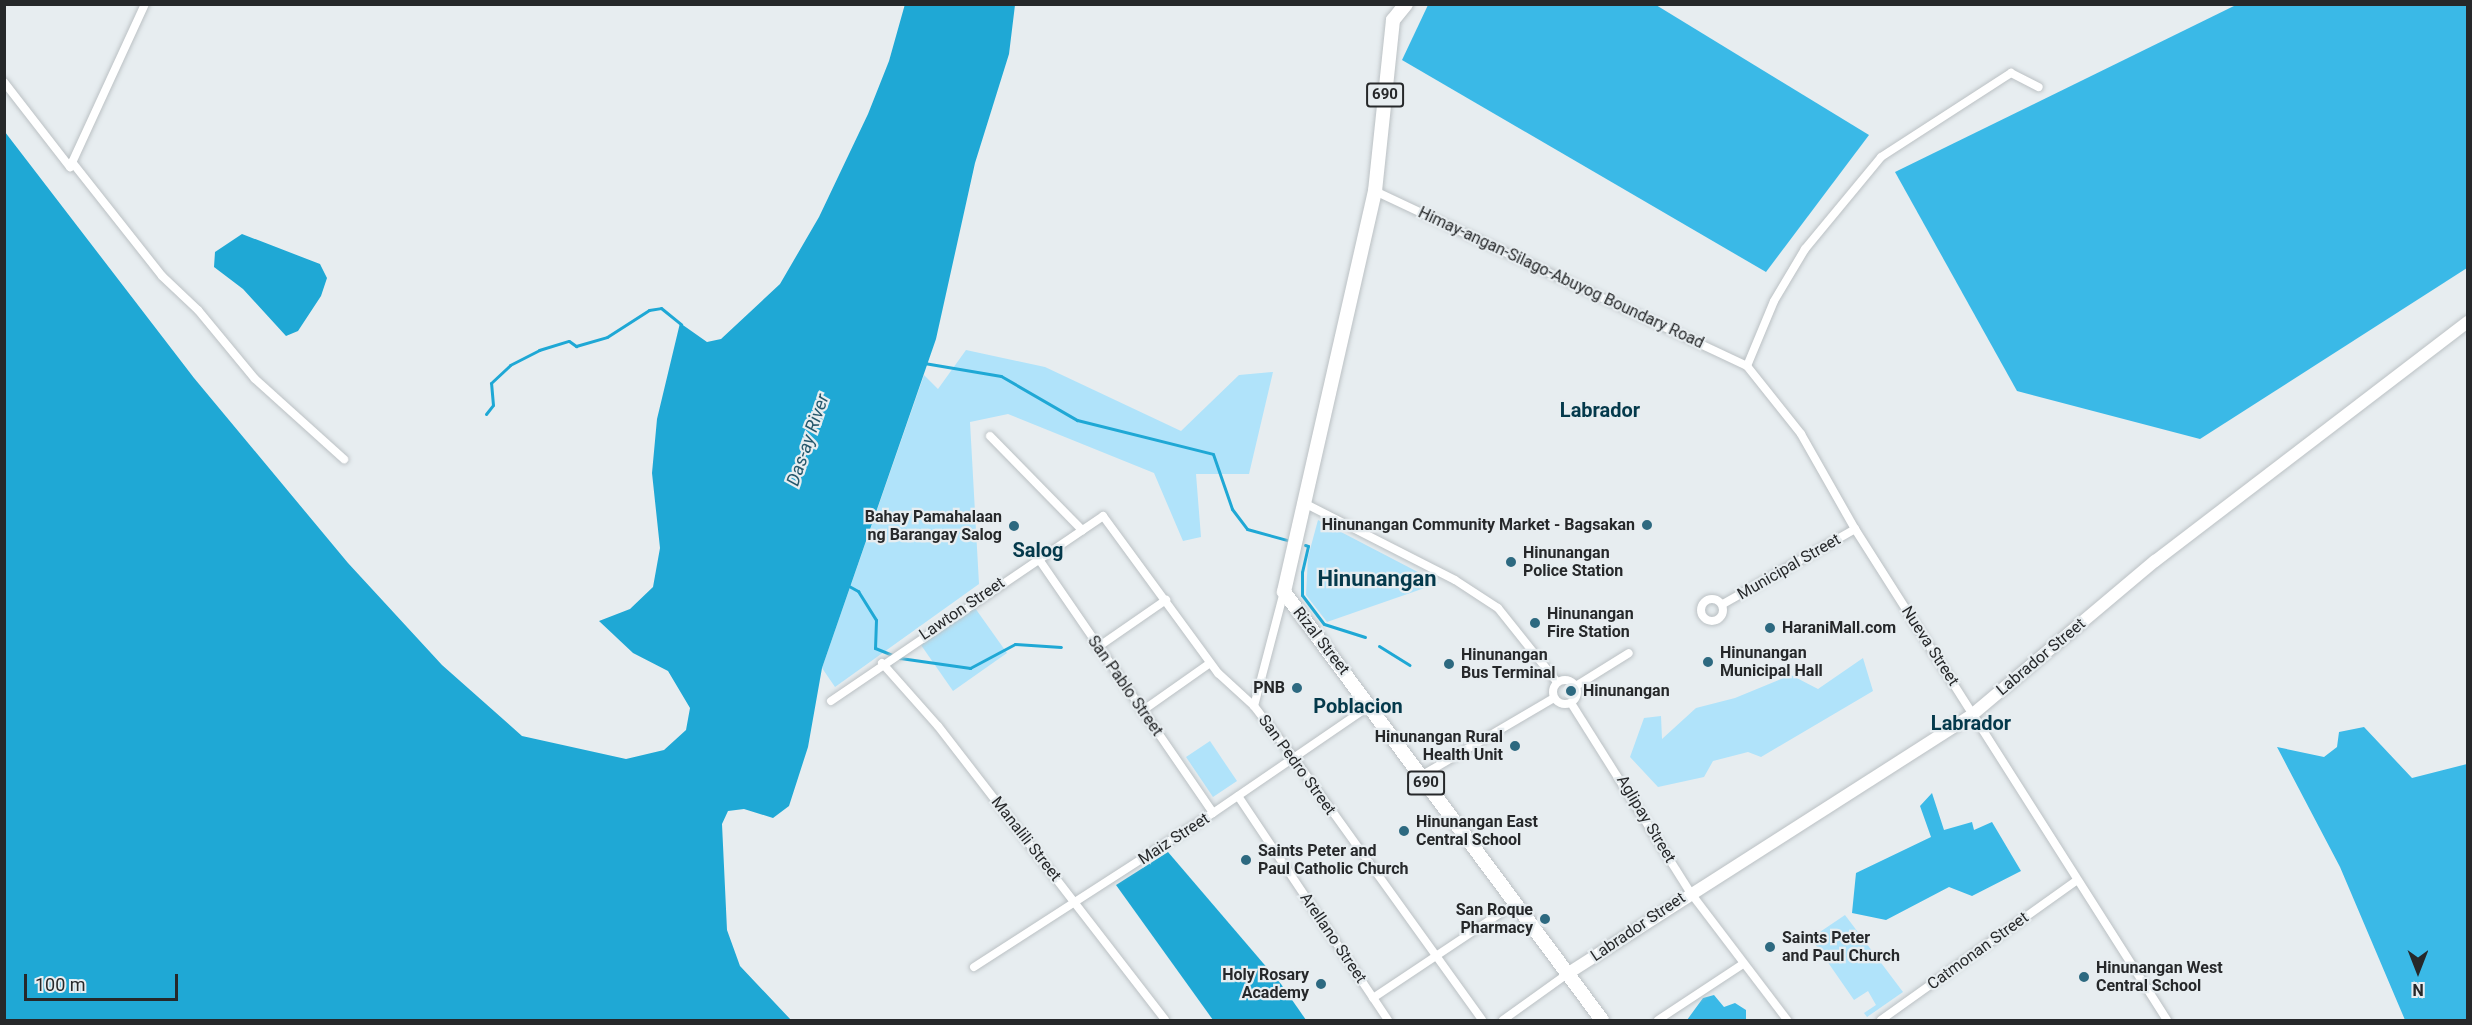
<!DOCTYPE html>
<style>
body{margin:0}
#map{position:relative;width:2472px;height:1025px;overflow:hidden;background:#e7edf0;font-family:Roboto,sans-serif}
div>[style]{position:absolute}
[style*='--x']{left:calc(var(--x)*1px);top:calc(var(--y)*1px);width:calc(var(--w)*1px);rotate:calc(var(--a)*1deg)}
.green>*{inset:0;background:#b0e3fa}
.forest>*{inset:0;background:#3ab9e7}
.water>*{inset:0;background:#1fa8d5}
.stream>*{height:3px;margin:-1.5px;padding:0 1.5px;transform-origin:1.5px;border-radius:1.5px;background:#1fa8d5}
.roads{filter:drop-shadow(0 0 2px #bbc1c4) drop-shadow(0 0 2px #bbc1c4)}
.street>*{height:8px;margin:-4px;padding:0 4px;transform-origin:4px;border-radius:4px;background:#fff}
.street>.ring{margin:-4px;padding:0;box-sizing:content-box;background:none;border:8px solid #fff;border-radius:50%}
.secondary>*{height:12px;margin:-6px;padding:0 6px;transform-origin:6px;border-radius:6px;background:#fff}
.primary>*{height:14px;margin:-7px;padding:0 7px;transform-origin:7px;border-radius:7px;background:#fff}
.dots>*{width:16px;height:16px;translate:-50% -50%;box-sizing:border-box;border:3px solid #e7edf0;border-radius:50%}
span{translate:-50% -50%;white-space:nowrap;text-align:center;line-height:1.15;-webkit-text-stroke:4.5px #e7edf0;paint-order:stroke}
.shield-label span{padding:2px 4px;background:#e7edf0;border:2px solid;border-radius:4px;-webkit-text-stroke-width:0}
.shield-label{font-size:15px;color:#26282a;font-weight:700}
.street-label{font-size:16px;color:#26282a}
.poi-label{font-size:16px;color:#26282a;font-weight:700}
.right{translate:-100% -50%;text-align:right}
.left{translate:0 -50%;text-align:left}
.water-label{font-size:18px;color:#25576b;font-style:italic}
.quarter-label{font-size:20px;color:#04394b;font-weight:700}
.district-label{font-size:22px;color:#04394b;font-weight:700}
.frame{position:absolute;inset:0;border:6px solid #26282a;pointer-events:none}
.north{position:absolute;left:2388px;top:941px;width:60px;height:60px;-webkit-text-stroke:4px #e7edf0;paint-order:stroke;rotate:180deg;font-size:16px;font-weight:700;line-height:24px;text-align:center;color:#26282a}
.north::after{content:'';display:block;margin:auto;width:21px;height:27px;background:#26282a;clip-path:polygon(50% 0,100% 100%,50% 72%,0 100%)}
.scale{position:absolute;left:24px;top:974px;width:154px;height:27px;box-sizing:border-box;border:3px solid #26282a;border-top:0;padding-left:8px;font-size:18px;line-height:21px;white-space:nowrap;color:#26282a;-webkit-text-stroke:4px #e7edf0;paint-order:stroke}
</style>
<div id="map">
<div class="green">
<div style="clip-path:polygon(966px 350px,1045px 367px,1181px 431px,1239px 375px,1273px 372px,1249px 474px,1196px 474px,1201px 537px,1183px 541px,1154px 473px,1008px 414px,970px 422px,979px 584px,835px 687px,822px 668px,924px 375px,938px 389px)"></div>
<div style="clip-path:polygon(1318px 520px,1439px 583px,1327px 622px,1306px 595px,1308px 557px)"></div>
<div style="clip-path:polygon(975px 608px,1007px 653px,953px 691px,921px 645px)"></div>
<div style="clip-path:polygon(1863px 658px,1873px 691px,1761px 757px,1748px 752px,1713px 761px,1704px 777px,1658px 787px,1630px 757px,1644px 718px,1661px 716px,1662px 739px,1696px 708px,1735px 698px,1791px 675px,1818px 689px)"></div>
<div style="clip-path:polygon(1210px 741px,1237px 781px,1213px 797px,1186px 757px)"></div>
<div style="clip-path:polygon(1845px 915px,1903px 992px,1867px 1017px,1864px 1013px,1876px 1005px,1868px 991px,1854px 1000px,1811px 938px)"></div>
</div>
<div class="forest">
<div style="clip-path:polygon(2238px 4px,2467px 5px,2467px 268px,2200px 439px,2017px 391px,1895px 172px)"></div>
<div style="clip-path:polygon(1428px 5px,1656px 5px,1869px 135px,1766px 272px,1402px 60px)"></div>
<div style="clip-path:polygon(2364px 727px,2412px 778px,2467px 764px,2467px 1020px,2405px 1020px,2340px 867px,2277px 747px,2324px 757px,2337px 747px,2339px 732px)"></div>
<div style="clip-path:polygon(1932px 793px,1944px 830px,1972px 822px,1974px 830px,1992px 822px,2021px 871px,1972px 896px,1949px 887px,1886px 920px,1852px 913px,1856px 873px,1931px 837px,1920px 806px)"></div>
<div style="clip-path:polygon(1714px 995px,1724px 1007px,1735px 1003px,1746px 1010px,1746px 1020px,1687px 1020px,1703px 998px)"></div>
</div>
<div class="water">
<div style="clip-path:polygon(905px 4px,1015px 5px,1009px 54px,975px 163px,936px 339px,822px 668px,808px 747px,789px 806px,773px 818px,744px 809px,728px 811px,722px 824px,727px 930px,740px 966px,791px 1020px,5px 1020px,5px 132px,194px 378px,348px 563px,442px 665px,522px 736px,626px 759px,664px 750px,686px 730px,690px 708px,668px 671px,633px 653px,599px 621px,630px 609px,653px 587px,660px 548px,652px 473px,657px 419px,680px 323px,707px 342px,721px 339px,780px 284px,819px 217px,868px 114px,889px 61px)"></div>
<div style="clip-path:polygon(242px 234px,320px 264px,327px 278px,321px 296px,298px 331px,286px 336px,243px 289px,214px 267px,215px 252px)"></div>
<div style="clip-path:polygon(1168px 852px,1281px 984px,1306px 1020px,1213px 1020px,1116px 885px)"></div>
</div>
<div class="stream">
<div style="--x:924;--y:363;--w:78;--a:9.6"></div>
<div style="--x:1001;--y:376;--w:88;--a:30.1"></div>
<div style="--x:1077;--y:420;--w:140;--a:14"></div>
<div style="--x:1213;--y:454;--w:58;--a:70.9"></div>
<div style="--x:1232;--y:509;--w:25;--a:53"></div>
<div style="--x:1247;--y:529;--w:41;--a:15.4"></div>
<div style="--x:486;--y:414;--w:11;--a:-52"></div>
<div style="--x:493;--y:405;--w:22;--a:-95"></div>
<div style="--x:491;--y:383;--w:26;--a:-43"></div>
<div style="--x:510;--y:365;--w:33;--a:-27"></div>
<div style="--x:539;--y:350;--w:31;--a:-17"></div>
<div style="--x:569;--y:341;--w:9;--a:36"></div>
<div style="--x:576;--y:346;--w:32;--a:-16"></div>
<div style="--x:607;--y:337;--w:50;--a:-32.7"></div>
<div style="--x:649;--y:310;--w:12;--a:-9"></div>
<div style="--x:661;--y:308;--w:26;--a:39"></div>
<div style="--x:1305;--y:545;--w:3;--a:18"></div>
<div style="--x:1308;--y:546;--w:27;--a:103"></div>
<div style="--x:1302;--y:572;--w:23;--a:90"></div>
<div style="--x:1302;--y:595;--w:36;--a:53"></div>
<div style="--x:1324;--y:624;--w:43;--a:17.6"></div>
<div style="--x:847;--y:585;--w:13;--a:29"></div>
<div style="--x:858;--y:591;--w:34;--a:58"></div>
<div style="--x:876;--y:620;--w:28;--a:92"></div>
<div style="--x:875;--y:648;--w:27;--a:22"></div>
<div style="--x:900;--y:658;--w:71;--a:8.1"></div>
<div style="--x:970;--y:668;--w:51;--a:-28.1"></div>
<div style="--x:1015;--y:644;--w:46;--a:3.7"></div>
<div style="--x:1379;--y:646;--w:36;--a:32"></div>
</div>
<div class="roads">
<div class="street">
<div style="--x:4;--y:82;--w:108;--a:52.2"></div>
<div style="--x:70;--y:167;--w:179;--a:-65.3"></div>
<div style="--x:72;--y:162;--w:145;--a:51.7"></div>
<div style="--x:162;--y:276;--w:50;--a:43.4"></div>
<div style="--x:198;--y:310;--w:89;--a:50.4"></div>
<div style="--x:255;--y:379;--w:120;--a:42"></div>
<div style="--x:1375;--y:191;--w:411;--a:25.2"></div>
<div style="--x:1747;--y:366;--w:87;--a:51.5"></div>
<div style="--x:1801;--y:434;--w:109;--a:60.4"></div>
<div style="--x:1855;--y:529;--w:582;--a:57.57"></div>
<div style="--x:1747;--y:366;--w:70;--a:-67.4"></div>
<div style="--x:1774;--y:301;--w:61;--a:-59.2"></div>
<div style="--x:1805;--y:249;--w:119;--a:-50.4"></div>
<div style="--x:1881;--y:157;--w:155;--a:-32.9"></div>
<div style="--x:2011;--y:73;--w:31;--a:27"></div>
<div style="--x:990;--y:436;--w:132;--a:45.6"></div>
<div style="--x:1306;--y:504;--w:167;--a:27"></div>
<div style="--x:1455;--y:580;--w:51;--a:33.1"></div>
<div style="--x:1498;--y:608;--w:95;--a:51.4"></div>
<div style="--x:1038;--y:558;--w:309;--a:55.5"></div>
<div class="ring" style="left:1701px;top:599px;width:14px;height:14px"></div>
<div style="--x:1723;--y:604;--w:152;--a:-29.6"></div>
<div style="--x:1098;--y:647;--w:83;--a:-34.7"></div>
<div style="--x:882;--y:663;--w:84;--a:48.4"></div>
<div style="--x:938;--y:726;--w:371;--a:52.3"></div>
<div class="ring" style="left:1553px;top:680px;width:16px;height:16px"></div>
<div style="--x:1576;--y:686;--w:62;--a:-31.9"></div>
<div style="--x:831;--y:701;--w:329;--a:-34.2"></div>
<div style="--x:1103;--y:516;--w:195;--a:53.8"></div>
<div style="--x:1218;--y:673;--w:49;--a:42.5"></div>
<div style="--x:1254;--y:706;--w:66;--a:52.4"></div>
<div style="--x:1294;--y:758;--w:322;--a:54.3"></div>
<div style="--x:1571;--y:703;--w:223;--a:57.8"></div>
<div style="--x:1690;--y:892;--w:161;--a:52.8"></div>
<div style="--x:1254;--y:706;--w:118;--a:-75.3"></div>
<div style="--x:1142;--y:711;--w:83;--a:-35.2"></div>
<div style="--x:1421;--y:776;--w:154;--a:-30.4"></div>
<div style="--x:1238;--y:796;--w:270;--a:56.2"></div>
<div style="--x:974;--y:967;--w:284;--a:-32.8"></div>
<div style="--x:1213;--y:813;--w:189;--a:-34.4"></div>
<div style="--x:1373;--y:998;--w:169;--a:-33.7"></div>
<div style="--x:1503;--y:1020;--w:79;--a:-35.7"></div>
<div style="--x:1658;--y:1020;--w:102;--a:-33.4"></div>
<div style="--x:1881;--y:1020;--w:239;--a:-35.5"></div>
</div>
<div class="secondary">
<div style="--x:1567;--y:974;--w:482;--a:-32.6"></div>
<div style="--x:1973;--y:714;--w:238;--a:-40.1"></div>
<div style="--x:2155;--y:561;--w:394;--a:-37.4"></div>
</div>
<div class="primary">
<div style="--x:1406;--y:4;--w:21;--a:129"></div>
<div style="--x:1393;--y:20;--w:172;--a:96"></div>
<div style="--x:1375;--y:191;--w:411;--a:102.8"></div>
<div style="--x:1284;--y:592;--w:533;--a:53.39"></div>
</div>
</div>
<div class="dots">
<div style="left:1647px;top:525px;background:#2d6980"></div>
<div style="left:1014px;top:526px;background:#2d6980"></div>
<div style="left:1511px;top:562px;background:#2d6980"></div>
<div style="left:1535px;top:623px;background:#2d6980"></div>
<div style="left:1770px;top:628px;background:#2d6980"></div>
<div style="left:1708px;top:662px;background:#2d6980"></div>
<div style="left:1449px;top:664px;background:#2d6980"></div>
<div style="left:1297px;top:688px;background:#2d6980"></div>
<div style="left:1571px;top:691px;background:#2d6980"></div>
<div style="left:1515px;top:746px;background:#2d6980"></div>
<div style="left:1404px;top:831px;background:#2d6980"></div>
<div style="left:1246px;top:860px;background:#2d6980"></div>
<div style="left:1545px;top:919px;background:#2d6980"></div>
<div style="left:1770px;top:947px;background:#2d6980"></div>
<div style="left:2084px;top:977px;background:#2d6980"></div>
<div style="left:1321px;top:984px;background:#2d6980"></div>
</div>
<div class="shield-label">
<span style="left:1385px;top:95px">690</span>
<span style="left:1426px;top:783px">690</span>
</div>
<div class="street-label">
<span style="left:1561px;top:278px;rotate:25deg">Himay-angan-Silago-Abuyog Boundary Road</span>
<span style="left:1789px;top:567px;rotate:-30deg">Municipal Street</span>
<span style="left:962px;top:609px;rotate:-34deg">Lawton Street</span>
<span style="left:1321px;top:641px;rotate:52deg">Rizal Street</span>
<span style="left:1930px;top:646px;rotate:57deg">Nueva Street</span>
<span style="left:2041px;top:657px;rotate:-40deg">Labrador Street</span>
<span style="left:1125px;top:686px;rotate:55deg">San Pablo Street</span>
<span style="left:1297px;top:765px;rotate:54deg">San Pedro Street</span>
<span style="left:1646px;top:819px;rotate:59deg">Aglipay Street</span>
<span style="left:1026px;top:839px;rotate:52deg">Manalili Street</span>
<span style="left:1174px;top:839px;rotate:-33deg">Maiz Street</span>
<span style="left:1638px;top:927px;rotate:-34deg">Labrador Street</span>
<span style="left:1333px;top:938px;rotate:56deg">Arellano Street</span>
<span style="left:1978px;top:951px;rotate:-36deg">Catmonan Street</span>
</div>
<div class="poi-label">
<span class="right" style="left:1002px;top:526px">Bahay Pamahalaan<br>ng Barangay Salog</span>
<span class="right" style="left:1635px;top:525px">Hinunangan Community Market - Bagsakan</span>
<span class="left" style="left:1523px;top:562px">Hinunangan<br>Police Station</span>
<span class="left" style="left:1547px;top:623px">Hinunangan<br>Fire Station</span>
<span class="left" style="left:1782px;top:628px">HaraniMall.com</span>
<span class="left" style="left:1720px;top:662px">Hinunangan<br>Municipal Hall</span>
<span class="left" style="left:1461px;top:664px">Hinunangan<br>Bus Terminal</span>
<span class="right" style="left:1285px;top:688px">PNB</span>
<span class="left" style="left:1583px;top:691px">Hinunangan</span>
<span class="right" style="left:1503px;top:746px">Hinunangan Rural<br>Health Unit</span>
<span class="left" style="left:1416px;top:831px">Hinunangan East<br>Central School</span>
<span class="left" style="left:1258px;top:860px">Saints Peter and<br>Paul Catholic Church</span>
<span class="right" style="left:1533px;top:919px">San Roque<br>Pharmacy</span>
<span class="left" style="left:1782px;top:947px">Saints Peter<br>and Paul Church</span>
<span class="left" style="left:2096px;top:977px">Hinunangan West<br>Central School</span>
<span class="right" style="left:1309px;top:984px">Holy Rosary<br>Academy</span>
</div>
<div class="water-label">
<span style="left:808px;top:440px;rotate:-71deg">Das-ay River</span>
</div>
<div class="quarter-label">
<span style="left:1600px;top:410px">Labrador</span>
<span style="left:1038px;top:550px">Salog</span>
<span style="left:1358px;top:706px">Poblacion</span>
<span style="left:1971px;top:723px">Labrador</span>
</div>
<div class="district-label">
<span style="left:1377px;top:579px">Hinunangan</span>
</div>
<div class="frame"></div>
<div class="north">N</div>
<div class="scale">100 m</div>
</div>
